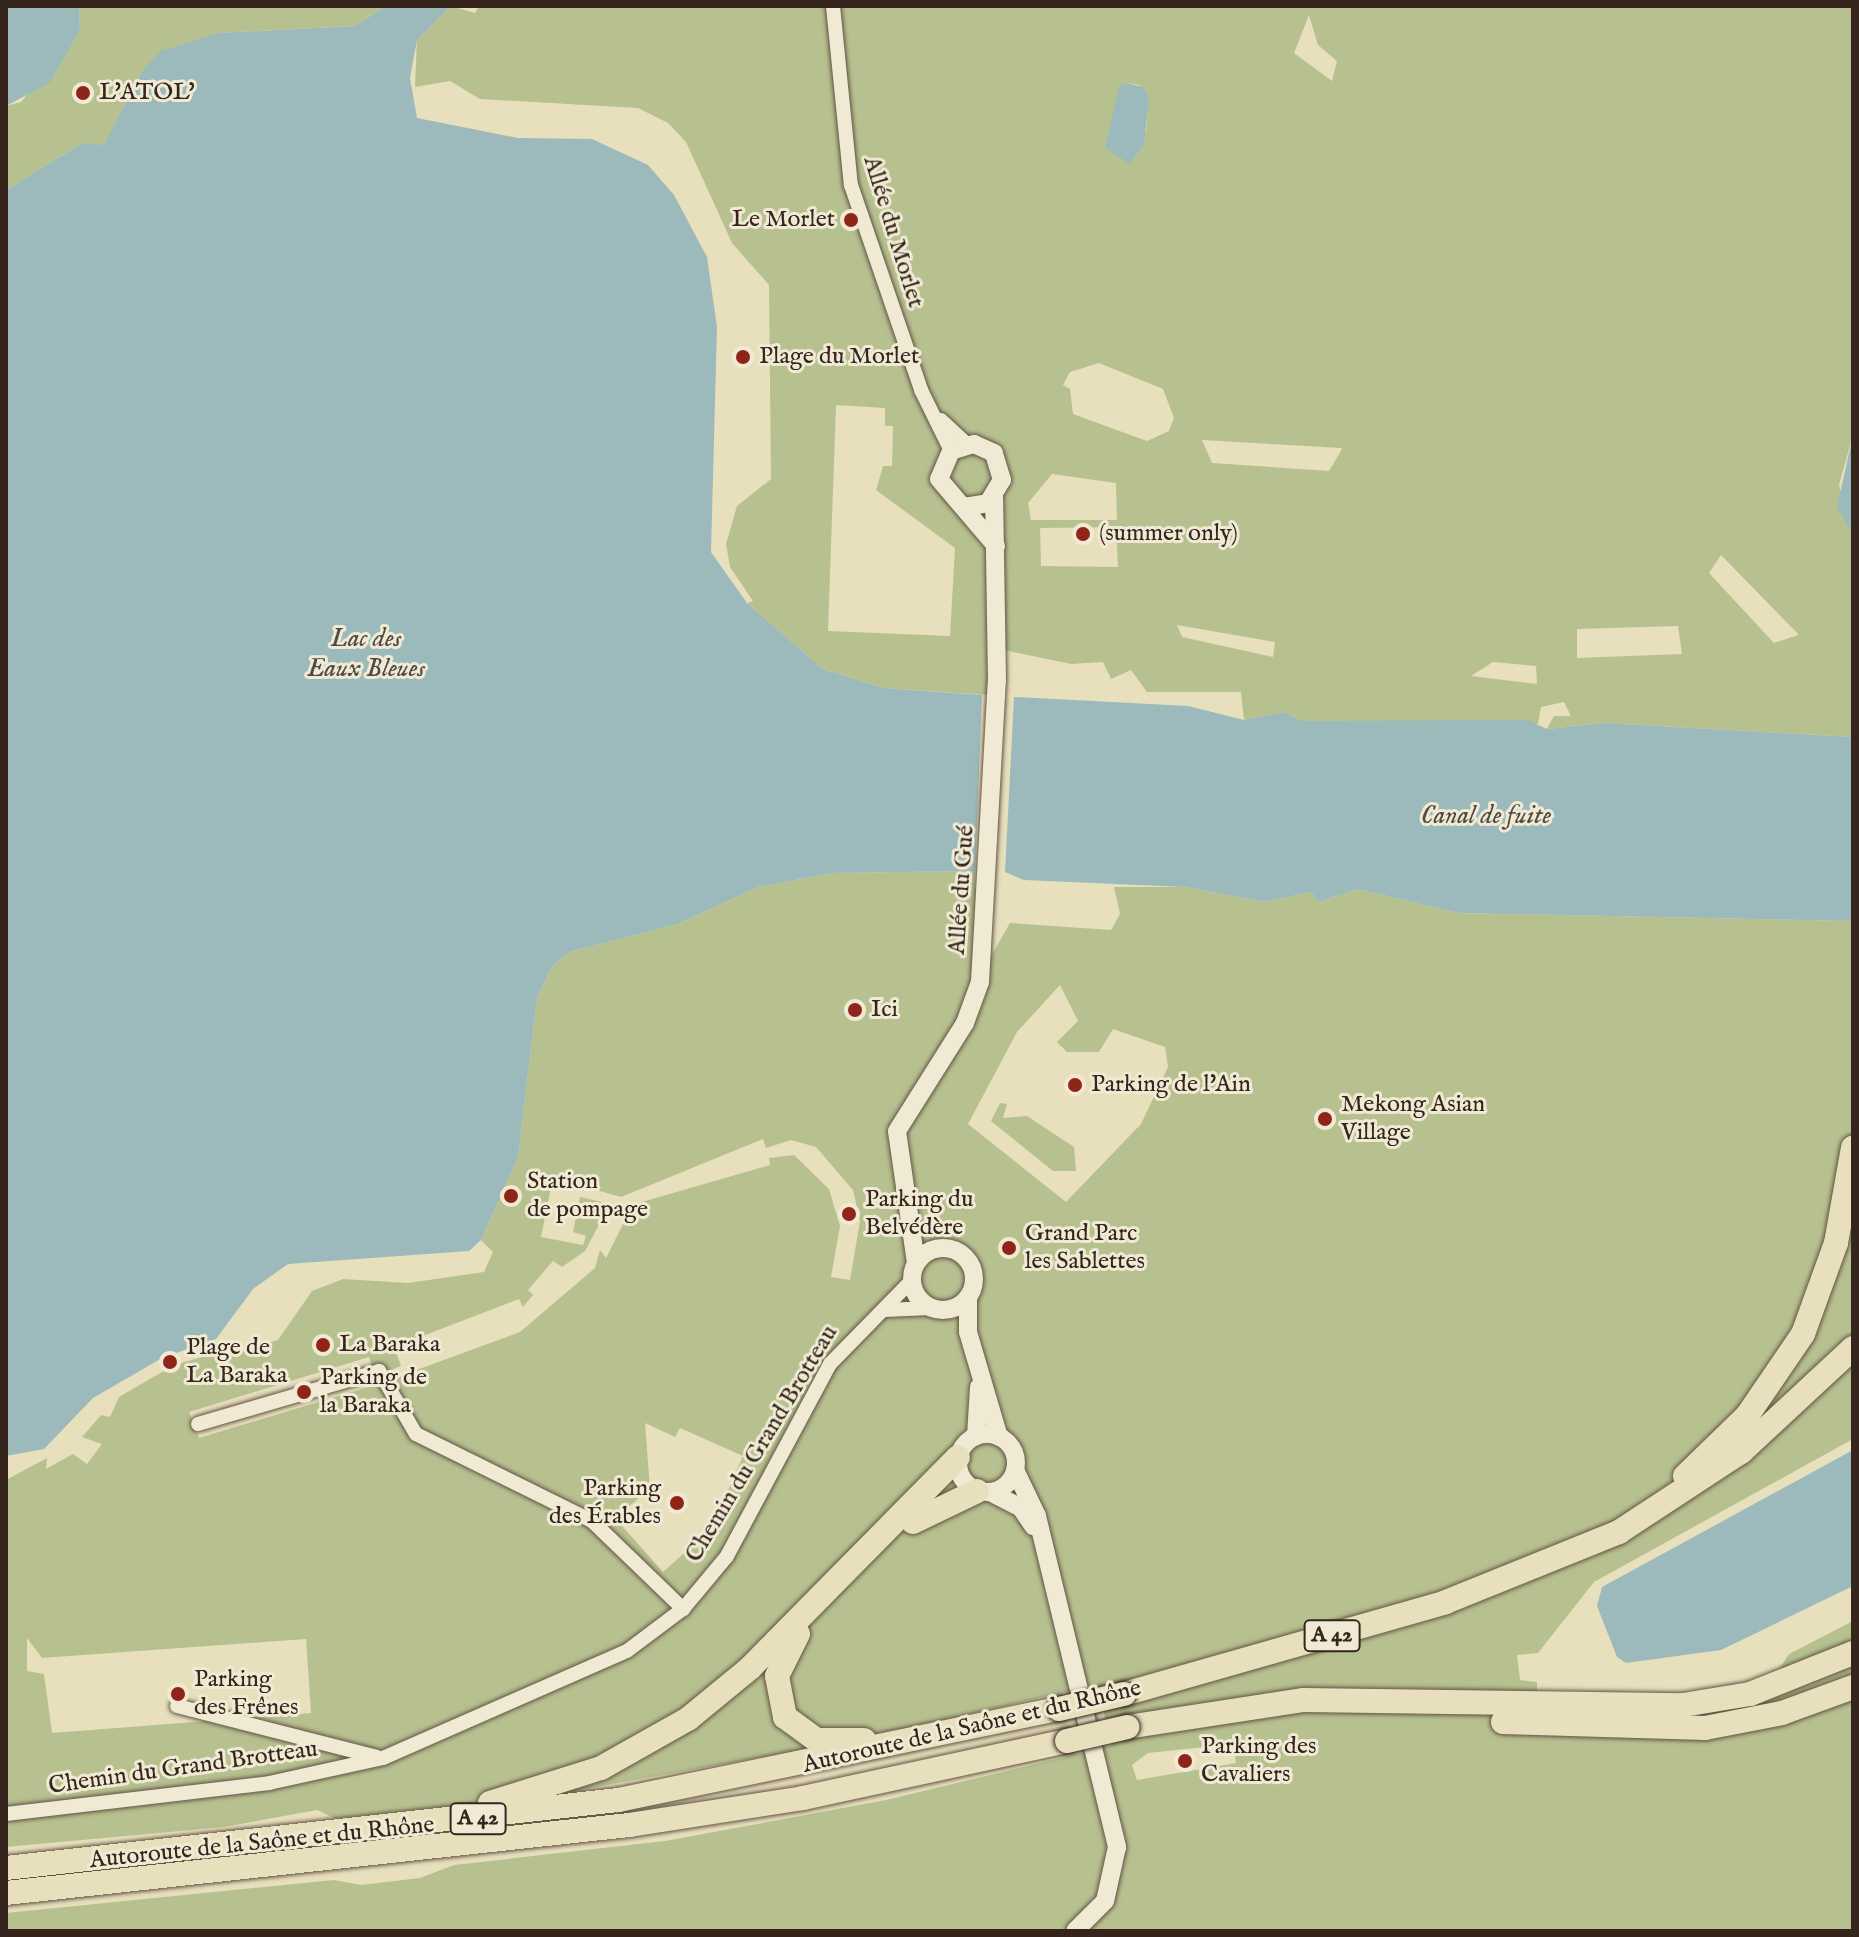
<!DOCTYPE html>
<meta charset="utf-8">
<style>
body{margin:0}
#map{position:relative;width:1859px;height:1937px;overflow:hidden;background:#e8dfbd;font-family:"IM FELL English",serif}
div>[style]{position:absolute}
[style*='--x']{left:calc(var(--x)*1px);top:calc(var(--y)*1px);width:calc(var(--w)*1px);rotate:calc(var(--a)*1deg)}
.green>*{inset:0;background:#b7c190}
.water>*{inset:0;background:#9cbabc}
.roads{filter:drop-shadow(0 0 2px #625444) drop-shadow(0 0 2px #625444)}
.street>*{height:14px;margin:-7px;padding:0 7px;transform-origin:7px;border-radius:7px;background:#f0ead4}
.secondary>*{height:18px;margin:-9px;padding:0 9px;transform-origin:9px;border-radius:9px;background:#f0ead4}
.secondary>.ring{margin:-9px;padding:0;box-sizing:content-box;background:none;border:18px solid #f0ead4;border-radius:50%}
.highway>*{height:24px;margin:-12px;padding:0 12px;transform-origin:12px;border-radius:12px;background:#e8dfbd}
.bridges{filter:drop-shadow(0 0 2px #35251c) drop-shadow(0 0 2px #35251c)}
.highway-bridge>*{height:24px;margin:-12px;padding:0 12px;transform-origin:12px;border-radius:12px;background:#e8dfbd}
.dots>*{width:22px;height:22px;translate:-50% -50%;box-sizing:border-box;border:4px solid #f0ead4;border-radius:50%}
span{translate:-50% -50%;white-space:nowrap;text-align:center;line-height:1.15;-webkit-text-stroke:6px #f0ead4;paint-order:stroke}
.shield-label span{padding:2px 6px;background:#f0ead4;border:2px solid;border-radius:6px;-webkit-text-stroke-width:0}
.shield-label{font-size:22px;color:#35251c;font-weight:700}
.poi-label{font-size:24px;color:#35251c}
.left{translate:0 -50%;text-align:left}
.right{translate:-100% -50%;text-align:right}
.street-label{font-size:24px;color:#35251c}
.water-label{font-size:26px;color:#4f4a44;font-style:italic}
.frame{position:absolute;inset:0;border:8px solid #35251c;pointer-events:none}
</style>
<div id="map">
<div class="green">
<div style="clip-path:polygon(79px 6px,386px 6px,355px 26px,218px 33px,142px 71px,104px 146px,82px 143px,6px 190px,6px 106px,21px 102px,80px 30px)"></div>
<div style="clip-path:polygon(evenodd,451px 6px,475px 13px,479px 6px,1853px 6px,1853px 435px,1839px 485px,1853px 534px,1853px 737px,1605px 723px,1547px 729px,1554px 716px,1571px 716px,1564px 702px,1541px 707px,1538px 724px,1303px 721px,1283px 712px,1244px 720px,1241px 692px,1147px 692px,1131px 670px,1111px 679px,1103px 662px,1071px 664px,1004px 650px,1002px 696px,883px 688px,823px 669px,747px 603px,753px 601px,730px 567px,726px 544px,737px 506px,771px 479px,769px 285px,732px 243px,686px 142px,668px 123px,638px 108px,480px 99px,450px 81px,415px 87px,417px 40px,451px 6px,1309px 15px,1318px 45px,1337px 61px,1332px 81px,1294px 53px,1309px 15px,451px 6px,1126px 83px,1140px 85px,1148px 106px,1146px 133px,1118px 113px,1118px 92px,1126px 83px,451px 6px,1099px 363px,1163px 389px,1174px 418px,1169px 431px,1147px 441px,1073px 414px,1070px 389px,1063px 385px,1070px 372px,1099px 363px,451px 6px,836px 405px,885px 408px,885px 426px,893px 426px,892px 466px,883px 466px,876px 490px,955px 548px,950px 636px,828px 631px,836px 405px,451px 6px,1202px 440px,1341px 448px,1342px 449px,1329px 471px,1212px 463px,1202px 440px,451px 6px,1052px 474px,1116px 483px,1117px 520px,1031px 520px,1028px 503px,1052px 474px,451px 6px,1116px 527px,1118px 567px,1041px 566px,1040px 528px,1116px 527px,451px 6px,1721px 555px,1798px 634px,1798px 635px,1774px 643px,1709px 573px,1721px 555px,451px 6px,1177px 625px,1275px 642px,1273px 657px,1182px 637px,1177px 625px,451px 6px,1678px 626px,1682px 654px,1577px 658px,1577px 629px,1678px 626px,451px 6px,1493px 662px,1536px 666px,1537px 684px,1471px 676px,1493px 662px)"></div>
<div style="clip-path:polygon(evenodd,975px 871px,975px 888px,993px 888px,990px 958px,1010px 923px,1111px 930px,1120px 914px,1114px 887px,1184px 887px,1265px 902px,1311px 892px,1318px 902px,1358px 889px,1458px 913px,1853px 921px,1853px 1439px,1594px 1582px,1538px 1653px,1517px 1655px,1520px 1680px,1537px 1682px,1537px 1699px,1689px 1694px,1774px 1677px,1789px 1654px,1853px 1621px,1853px 1931px,6px 1931px,6px 1913px,334px 1880px,361px 1885px,420px 1878px,454px 1865px,665px 1841px,886px 1800px,1111px 1746px,1098px 1684px,867px 1738px,557px 1794px,336px 1819px,317px 1810px,224px 1827px,6px 1847px,6px 1480px,47px 1458px,46px 1469px,73px 1454px,87px 1464px,102px 1444px,82px 1437px,101px 1415px,110px 1417px,119px 1397px,174px 1365px,220px 1352px,227px 1341px,238px 1353px,278px 1340px,312px 1291px,343px 1279px,408px 1283px,484px 1272px,493px 1252px,481px 1240px,518px 1157px,537px 998px,551px 968px,569px 952px,678px 924px,758px 887px,833px 873px,975px 871px,1060px 985px,1078px 1021px,1057px 1042px,1067px 1052px,1099px 1052px,1113px 1029px,1165px 1047px,1168px 1067px,1141px 1124px,1066px 1202px,968px 1124px,1017px 1032px,1060px 985px,975px 871px,763px 1139px,766px 1148px,791px 1140px,816px 1147px,853px 1190px,860px 1221px,850px 1280px,831px 1277px,840px 1226px,829px 1189px,794px 1155px,769px 1158px,770px 1165px,621px 1208px,626px 1218px,606px 1258px,600px 1250px,595px 1268px,520px 1332px,392px 1379px,389px 1371px,401px 1366px,394px 1347px,519px 1299px,523px 1307px,533px 1295px,528px 1290px,553px 1261px,562px 1267px,585px 1251px,610px 1204px,580px 1197px,573px 1232px,586px 1236px,583px 1245px,541px 1237px,553px 1178px,621px 1197px,763px 1139px,975px 871px,369px 1357px,378px 1384px,199px 1438px,189px 1412px,369px 1357px,975px 871px,645px 1423px,675px 1437px,680px 1428px,743px 1456px,711px 1529px,663px 1572px,615px 1518px,650px 1489px,645px 1423px,975px 871px,27px 1638px,42px 1658px,306px 1639px,311px 1713px,52px 1733px,44px 1674px,27px 1671px,27px 1638px,975px 871px,1233px 1744px,1236px 1763px,1137px 1780px,1132px 1765px,1148px 1753px,1233px 1744px)"></div>
<div style="clip-path:polygon(1000px 1103px,1007px 1104px,1003px 1118px,1027px 1116px,1074px 1147px,1076px 1171px,1053px 1171px,991px 1121px)"></div>
</div>
<div class="water">
<div style="clip-path:polygon(6px 6px,79px 6px,80px 30px,49px 83px,6px 106px)"></div>
<div style="clip-path:polygon(386px 6px,451px 6px,417px 40px,410px 78px,417px 118px,518px 138px,592px 139px,648px 165px,674px 195px,707px 257px,717px 327px,711px 552px,747px 603px,823px 669px,883px 688px,982px 695px,975px 871px,833px 873px,758px 887px,678px 924px,569px 952px,551px 968px,537px 998px,518px 1157px,481px 1240px,469px 1251px,288px 1264px,253px 1289px,216px 1339px,162px 1358px,93px 1398px,44px 1449px,6px 1456px,6px 190px,82px 143px,104px 145px,142px 71px,161px 51px,218px 33px,355px 26px)"></div>
<div style="clip-path:polygon(1126px 83px,1144px 87px,1149px 100px,1144px 144px,1130px 164px,1105px 148px,1119px 87px)"></div>
<div style="clip-path:polygon(1853px 435px,1853px 534px,1837px 507px)"></div>
<div style="clip-path:polygon(1014px 697px,1188px 706px,1244px 720px,1283px 712px,1303px 721px,1527px 720px,1547px 729px,1605px 723px,1853px 737px,1853px 921px,1458px 913px,1358px 889px,1318px 902px,1311px 892px,1265px 902px,1184px 887px,1024px 880px,1005px 872px)"></div>
<div style="clip-path:polygon(1853px 1450px,1853px 1586px,1721px 1650px,1626px 1663px,1617px 1657px,1597px 1606px,1602px 1587px)"></div>
</div>
<div class="roads">
<div class="street">
<div style="--x:833;--y:6;--w:180;--a:84.3"></div>
<div style="--x:851;--y:185;--w:217;--a:71.1"></div>
<div style="--x:921;--y:390;--w:68;--a:63.8"></div>
<div style="--x:941;--y:420;--w:35;--a:43"></div>
<div style="--x:885;--y:1310;--w:46;--a:-2.5"></div>
<div style="--x:198;--y:1424;--w:189;--a:-16.3"></div>
<div style="--x:379;--y:1371;--w:73;--a:59.6"></div>
<div style="--x:416;--y:1434;--w:196;--a:26.3"></div>
<div style="--x:592;--y:1521;--w:127;--a:44"></div>
<div style="--x:177;--y:1706;--w:206;--a:14.3"></div>
<div style="--x:6;--y:1814;--w:265;--a:-6.7"></div>
<div style="--x:269;--y:1783;--w:117;--a:-12.4"></div>
<div style="--x:383;--y:1758;--w:266;--a:-23.7"></div>
<div style="--x:627;--y:1651;--w:70;--a:-36.9"></div>
<div style="--x:683;--y:1609;--w:69;--a:-50.3"></div>
<div style="--x:727;--y:1556;--w:218;--a:-61.8"></div>
<div style="--x:830;--y:1364;--w:117;--a:-45.7"></div>
</div>
<div class="secondary">
<div style="--x:964;--y:507;--w:24;--a:-9"></div>
<div style="--x:988;--y:503;--w:27;--a:-59"></div>
<div style="--x:1002;--y:480;--w:28;--a:-107"></div>
<div style="--x:994;--y:453;--w:22;--a:-156"></div>
<div style="--x:974;--y:444;--w:24;--a:163"></div>
<div style="--x:951;--y:451;--w:30;--a:113"></div>
<div style="--x:939;--y:479;--w:88;--a:49.6"></div>
<div class="ring" style="left:912px;top:1248px;width:44px;height:44px"></div>
<div style="--x:916;--y:1263;--w:133;--a:-98.2"></div>
<div style="--x:897;--y:1131;--w:128;--a:-57.8"></div>
<div style="--x:965;--y:1023;--w:44;--a:-69.9"></div>
<div style="--x:980;--y:982;--w:301;--a:-86.8"></div>
<div style="--x:997;--y:681;--w:184;--a:-90.9"></div>
<div style="--x:968;--y:1297;--w:35;--a:90"></div>
<div style="--x:968;--y:1332;--w:109;--a:73.6"></div>
<div class="ring" style="left:958px;top:1434px;width:40px;height:40px"></div>
<div style="--x:976;--y:1436;--w:49;--a:-86.5"></div>
<div style="--x:1015;--y:1470;--w:51;--a:64.4"></div>
<div style="--x:1037;--y:1516;--w:341;--a:76.4"></div>
<div style="--x:1117;--y:1847;--w:55;--a:102.5"></div>
<div style="--x:1105;--y:1901;--w:42;--a:135"></div>
<div style="--x:990;--y:1492;--w:35;--a:27"></div>
<div style="--x:1021;--y:1508;--w:22;--a:56"></div>
</div>
<div class="highway">
<div style="--x:1685;--y:1476;--w:86;--a:-44.1"></div>
<div style="--x:1747;--y:1416;--w:99;--a:-55.7"></div>
<div style="--x:1803;--y:1334;--w:97;--a:-70.1"></div>
<div style="--x:1836;--y:1243;--w:97;--a:-79.9"></div>
<div style="--x:913;--y:1522;--w:71;--a:-25.8"></div>
<div style="--x:798;--y:1634;--w:47;--a:116.6"></div>
<div style="--x:777;--y:1676;--w:42;--a:79"></div>
<div style="--x:785;--y:1717;--w:39;--a:36"></div>
<div style="--x:817;--y:1740;--w:47;--a:0"></div>
<div style="--x:1124;--y:1694;--w:335;--a:-15.9"></div>
<div style="--x:1446;--y:1602;--w:187;--a:-22"></div>
<div style="--x:1619;--y:1532;--w:146;--a:-33.3"></div>
<div style="--x:1741;--y:1452;--w:153;--a:-42.9"></div>
<div style="--x:1503;--y:1722;--w:202;--a:1.7"></div>
<div style="--x:1705;--y:1728;--w:78;--a:-11"></div>
<div style="--x:1782;--y:1713;--w:76;--a:-20.1"></div>
<div style="--x:1127;--y:1727;--w:179;--a:-8.7"></div>
<div style="--x:1304;--y:1700;--w:379;--a:0.8"></div>
<div style="--x:1683;--y:1705;--w:68;--a:-9.3"></div>
<div style="--x:1750;--y:1694;--w:111;--a:-21.7"></div>
<div style="--x:490;--y:1803;--w:116;--a:-17.5"></div>
<div style="--x:601;--y:1768;--w:100;--a:-29.4"></div>
<div style="--x:688;--y:1719;--w:80;--a:-39.4"></div>
<div style="--x:750;--y:1668;--w:296;--a:-45.4"></div>
<div style="--x:6;--y:1868;--w:616;--a:-6.34"></div>
<div style="--x:618;--y:1800;--w:450;--a:-11.7"></div>
<div style="--x:6;--y:1893;--w:627;--a:-6.23"></div>
<div style="--x:629;--y:1825;--w:176;--a:-8.8"></div>
<div style="--x:803;--y:1798;--w:270;--a:-12.2"></div>
</div>
</div>
<div class="bridges">
<div class="highway-bridge">
<div style="--x:1059;--y:1709;--w:67;--a:-13"></div>
<div style="--x:1067;--y:1741;--w:62;--a:-13.1"></div>
</div>
</div>
<div class="dots">
<div style="left:83px;top:93px;background:#8f2418"></div>
<div style="left:851px;top:220px;background:#8f2418"></div>
<div style="left:743px;top:357px;background:#8f2418"></div>
<div style="left:1083px;top:534px;background:#8f2418"></div>
<div style="left:855px;top:1010px;background:#8f2418"></div>
<div style="left:1075px;top:1085px;background:#8f2418"></div>
<div style="left:1325px;top:1119px;background:#8f2418"></div>
<div style="left:511px;top:1196px;background:#8f2418"></div>
<div style="left:849px;top:1214px;background:#8f2418"></div>
<div style="left:1009px;top:1248px;background:#8f2418"></div>
<div style="left:323px;top:1345px;background:#8f2418"></div>
<div style="left:170px;top:1362px;background:#8f2418"></div>
<div style="left:304px;top:1392px;background:#8f2418"></div>
<div style="left:677px;top:1503px;background:#8f2418"></div>
<div style="left:178px;top:1694px;background:#8f2418"></div>
<div style="left:1185px;top:1761px;background:#8f2418"></div>
</div>
<div class="shield-label">
<span style="left:1332px;top:1636px">A 42</span>
<span style="left:478px;top:1819px">A 42</span>
</div>
<div class="poi-label">
<span class="left" style="left:99px;top:93px">L'ATOL'</span>
<span class="right" style="left:835px;top:220px">Le Morlet</span>
<span class="left" style="left:759px;top:357px">Plage du Morlet</span>
<span class="left" style="left:1099px;top:534px">(summer only)</span>
<span class="left" style="left:871px;top:1010px">Ici</span>
<span class="left" style="left:1091px;top:1085px">Parking de l'Ain</span>
<span class="left" style="left:1341px;top:1119px">Mekong Asian<br>Village</span>
<span class="left" style="left:527px;top:1196px">Station<br>de pompage</span>
<span class="left" style="left:865px;top:1214px">Parking du<br>Belvédère</span>
<span class="left" style="left:1025px;top:1248px">Grand Parc<br>les Sablettes</span>
<span class="left" style="left:339px;top:1345px">La Baraka</span>
<span class="left" style="left:186px;top:1362px">Plage de<br>La Baraka</span>
<span class="left" style="left:320px;top:1392px">Parking de<br>la Baraka</span>
<span class="right" style="left:661px;top:1503px">Parking<br>des Érables</span>
<span class="left" style="left:194px;top:1694px">Parking<br>des Frênes</span>
<span class="left" style="left:1201px;top:1761px">Parking des<br>Cavaliers</span>
</div>
<div class="street-label">
<span style="left:893px;top:232px;rotate:73deg">Allée du Morlet</span>
<span style="left:962px;top:890px;rotate:-86deg">Allée du Gué</span>
<span style="left:762px;top:1444px;rotate:-59deg">Chemin du Grand Brotteau</span>
<span style="left:972px;top:1727px;rotate:-13deg">Autoroute de la Saône et du Rhône</span>
<span style="left:183px;top:1768px;rotate:-8deg">Chemin du Grand Brotteau</span>
<span style="left:262px;top:1843px;rotate:-6deg">Autoroute de la Saône et du Rhône</span>
</div>
<div class="water-label">
<span style="left:366px;top:654px">Lac des<br>Eaux Bleues</span>
<span style="left:1486px;top:816px">Canal de fuite</span>
</div>
<div class="frame"></div>
</div>
